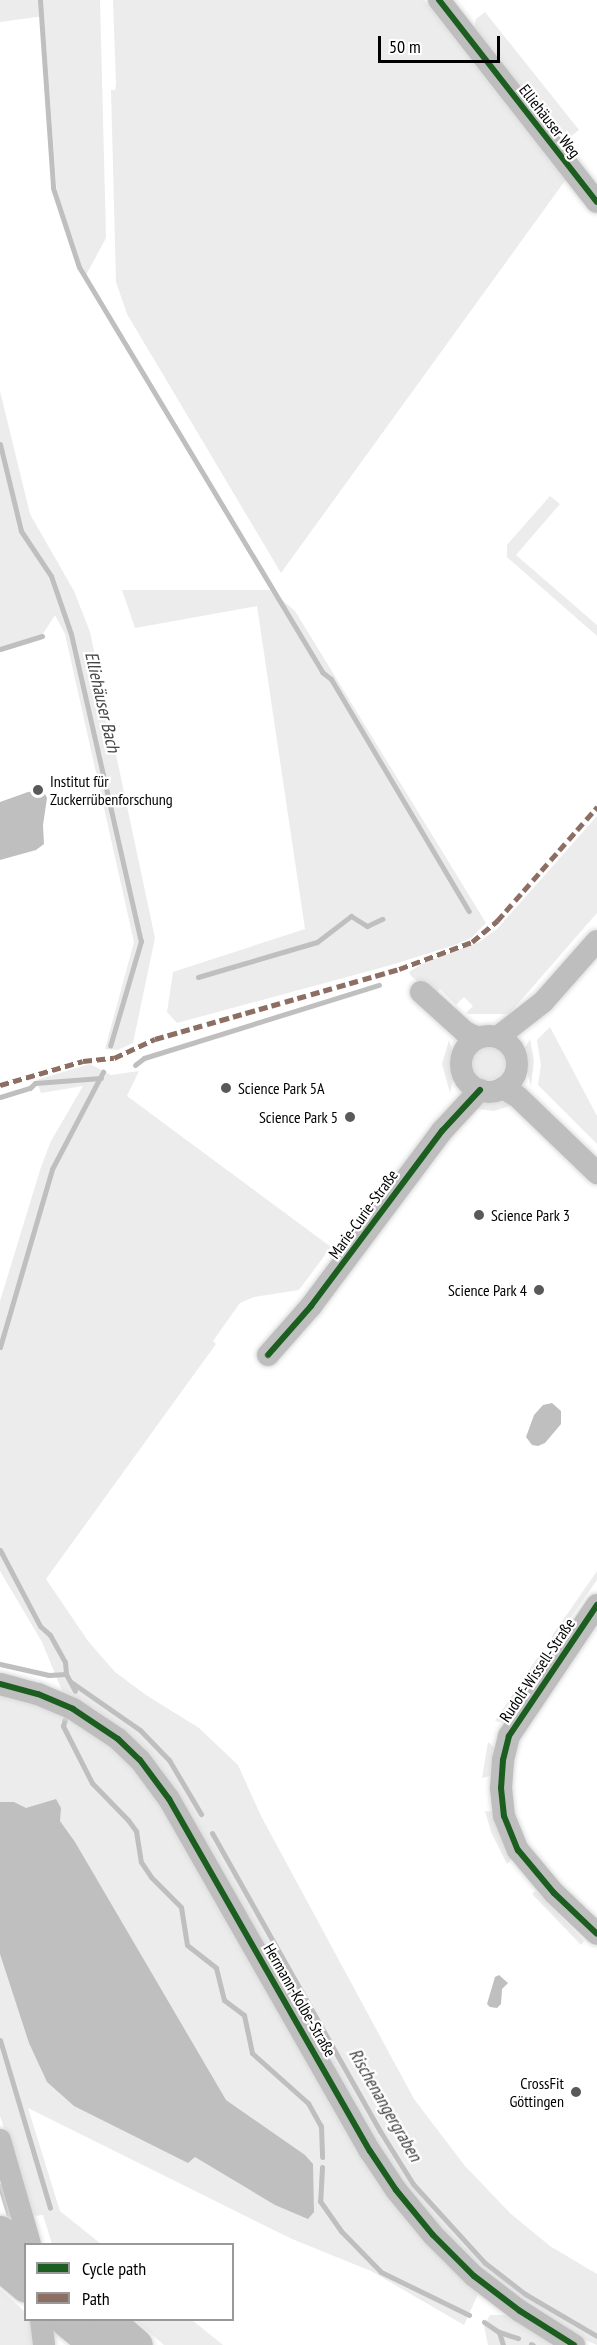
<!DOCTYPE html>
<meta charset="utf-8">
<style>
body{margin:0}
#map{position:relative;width:597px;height:2345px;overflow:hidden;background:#fff;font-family:"PT Sans Narrow",sans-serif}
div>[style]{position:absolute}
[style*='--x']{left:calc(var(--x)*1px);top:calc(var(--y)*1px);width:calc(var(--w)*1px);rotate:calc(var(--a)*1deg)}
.green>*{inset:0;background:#ececec}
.round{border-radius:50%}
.water>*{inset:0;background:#bfbfbf}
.stream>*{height:5px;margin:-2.5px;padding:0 2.5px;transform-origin:2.5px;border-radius:2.5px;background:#bfbfbf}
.roads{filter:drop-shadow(0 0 2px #dbdbdb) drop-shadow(0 0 2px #dbdbdb)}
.minor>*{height:22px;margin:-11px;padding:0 11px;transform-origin:11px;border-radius:11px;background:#bebebe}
.minor>.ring{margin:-11px;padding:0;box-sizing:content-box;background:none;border:22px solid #bebebe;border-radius:50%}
.highway>*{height:33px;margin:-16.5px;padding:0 16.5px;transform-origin:16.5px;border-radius:16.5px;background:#bebebe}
.quiet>*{height:4.5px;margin-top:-2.25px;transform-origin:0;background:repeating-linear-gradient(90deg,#8d6e63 0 9px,transparent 0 13.5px)}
.cycleway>*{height:6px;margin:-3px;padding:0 3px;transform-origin:3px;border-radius:3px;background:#1b5e20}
.dots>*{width:16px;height:16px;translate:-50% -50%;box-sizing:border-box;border:3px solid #fff;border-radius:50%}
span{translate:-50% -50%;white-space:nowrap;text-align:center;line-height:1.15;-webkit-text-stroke:4.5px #fff;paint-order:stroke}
.street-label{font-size:16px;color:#000}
.poi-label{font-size:16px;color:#000}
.left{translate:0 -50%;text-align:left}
.right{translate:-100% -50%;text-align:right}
.water-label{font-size:18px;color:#444;font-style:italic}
.legend{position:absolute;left:24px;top:2243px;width:210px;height:78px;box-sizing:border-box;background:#fff;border:2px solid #999;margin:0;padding:8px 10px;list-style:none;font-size:18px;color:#000}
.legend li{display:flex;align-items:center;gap:12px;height:30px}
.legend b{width:30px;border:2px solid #999}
.scale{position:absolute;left:378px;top:36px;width:122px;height:27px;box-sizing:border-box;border:3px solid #000;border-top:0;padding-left:8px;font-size:18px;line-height:21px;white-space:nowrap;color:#000;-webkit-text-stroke:4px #fff;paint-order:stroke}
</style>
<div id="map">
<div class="green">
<div style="clip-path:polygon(0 0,100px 0,106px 238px,85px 277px,57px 195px,44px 16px,0 22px)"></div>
<div style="clip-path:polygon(113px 0,424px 0,567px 178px,281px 573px,127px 314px,116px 282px,111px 90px,115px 90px,116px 84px)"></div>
<div style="clip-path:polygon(485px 12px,579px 130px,570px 137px,559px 136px,474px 28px,476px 19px)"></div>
<div style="clip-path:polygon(0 391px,30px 514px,74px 591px,90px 632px,155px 938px,133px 1043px,118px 1050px,105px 1049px,134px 942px,65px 634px,55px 615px,39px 640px,0 652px)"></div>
<div style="clip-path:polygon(550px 496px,560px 504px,516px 555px,597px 625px,597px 636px,507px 557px,507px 545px)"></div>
<div style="clip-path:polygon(122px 590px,270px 590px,295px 611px,486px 923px,471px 938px,455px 945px,391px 965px,177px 1023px,167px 1012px,173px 972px,305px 929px,257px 606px,135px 628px)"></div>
<div style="clip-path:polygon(597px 816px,597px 913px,509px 1014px,468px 1014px,466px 1013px,473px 1006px,464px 997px,456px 1005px,440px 989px,434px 994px,411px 976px,409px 972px,422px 964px,479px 942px,497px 929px)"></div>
<div style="clip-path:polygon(550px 1027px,597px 1116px,597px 1144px,538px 1085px,541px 1065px,537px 1040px)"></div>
<div style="clip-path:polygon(530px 1039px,534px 1061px,531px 1086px,525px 1064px,524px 1050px)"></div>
<div style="clip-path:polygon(449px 1040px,452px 1049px,453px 1079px,450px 1093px,442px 1064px)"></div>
<div class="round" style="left:469px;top:1044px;width:36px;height:36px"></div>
<div style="clip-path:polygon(90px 1064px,111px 1075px,139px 1071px,127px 1096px,331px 1247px,299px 1290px,254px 1297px,240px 1303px,213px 1341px,216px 1344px,46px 1579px,88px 1641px,115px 1672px,146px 1695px,199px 1728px,238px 1765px,261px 1816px,414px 2099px,465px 2166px,511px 2214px,550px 2246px,597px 2274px,597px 2345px,578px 2337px,494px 2279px,437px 2223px,408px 2188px,375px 2139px,127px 1733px,95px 1709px,63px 1693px,42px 1642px,0 1571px,0 1301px,41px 1167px,51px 1141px,83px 1086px,41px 1093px,36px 1080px)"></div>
<div style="clip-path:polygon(486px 1101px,505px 1102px,513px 1105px,494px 1111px,471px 1108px)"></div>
<div style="clip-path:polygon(597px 1571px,597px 1580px,553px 1643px,549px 1640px)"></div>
<div style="clip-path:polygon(539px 1655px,542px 1658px,524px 1684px,529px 1688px,506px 1723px,495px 1721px)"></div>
<div style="clip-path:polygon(0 1693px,39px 1704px,98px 1735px,131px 1764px,152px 1791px,414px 2228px,442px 2260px,478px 2294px,464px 2325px,371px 2271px,292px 2239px,28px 2108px,60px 2211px,101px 2244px,52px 2244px,43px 2215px,34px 2216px,0 2116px)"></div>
<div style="clip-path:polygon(488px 1742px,497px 1750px,494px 1775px,482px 1778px)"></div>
<div style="clip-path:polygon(485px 1811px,497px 1812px,515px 1855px,507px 1864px,491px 1832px)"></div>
<div style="clip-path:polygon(536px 1891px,584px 1941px,581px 1945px,532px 1894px)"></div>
<div style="clip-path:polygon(0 2289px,25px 2312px,26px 2320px,33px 2320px,34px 2345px,0 2345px)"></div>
<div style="clip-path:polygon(490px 2315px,511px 2315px,559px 2345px,488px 2345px,484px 2326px)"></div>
<div style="clip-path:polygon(135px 2320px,192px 2320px,223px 2345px,164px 2345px)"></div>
</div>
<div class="water">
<div style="clip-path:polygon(43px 790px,47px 798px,43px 825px,44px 844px,36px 850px,0 860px,0 802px,28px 792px)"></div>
<div style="clip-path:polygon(552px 1403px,561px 1411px,561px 1424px,545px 1443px,538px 1446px,532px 1445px,526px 1437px,534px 1415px,543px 1405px)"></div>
<div style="clip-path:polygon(56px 1799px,61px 1808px,60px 1821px,75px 1842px,226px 2100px,305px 2155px,313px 2164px,314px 2212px,308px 2219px,275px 2205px,195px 2157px,188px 2163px,74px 2106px,47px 2082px,29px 2043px,0 1954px,0 1802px,14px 1802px,26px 1808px)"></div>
<div style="clip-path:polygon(499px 1975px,508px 1983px,502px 1989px,501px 2004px,497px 2008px,490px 2007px,487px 2004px,495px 1977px)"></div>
</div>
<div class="stream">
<div style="--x:40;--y:0;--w:188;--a:86"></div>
<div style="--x:53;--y:188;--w:83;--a:71.8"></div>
<div style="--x:79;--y:267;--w:472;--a:59"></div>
<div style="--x:322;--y:672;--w:11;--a:38"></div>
<div style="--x:331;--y:679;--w:270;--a:59.3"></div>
<div style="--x:0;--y:444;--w:89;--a:76.4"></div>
<div style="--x:21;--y:531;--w:54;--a:56.3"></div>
<div style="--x:51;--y:576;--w:61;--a:71"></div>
<div style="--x:71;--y:634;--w:315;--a:77.2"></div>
<div style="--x:141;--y:941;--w:109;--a:106.4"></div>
<div style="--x:0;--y:649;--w:44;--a:-17.2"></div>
<div style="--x:198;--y:977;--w:124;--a:-16.4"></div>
<div style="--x:317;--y:942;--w:43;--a:-37.4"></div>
<div style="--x:351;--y:916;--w:19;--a:32"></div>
<div style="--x:367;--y:926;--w:17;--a:-25"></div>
<div style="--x:135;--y:1065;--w:11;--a:-38"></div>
<div style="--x:144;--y:1058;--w:246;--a:-17.3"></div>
<div style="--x:0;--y:1097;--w:31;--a:-17"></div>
<div style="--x:30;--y:1088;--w:7;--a:-45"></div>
<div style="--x:35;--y:1083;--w:66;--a:-4.3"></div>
<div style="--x:0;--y:1347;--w:185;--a:-73.7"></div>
<div style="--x:52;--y:1169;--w:110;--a:-62.3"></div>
<div style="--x:0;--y:1550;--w:86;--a:62.2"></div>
<div style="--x:40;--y:1626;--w:13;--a:42"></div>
<div style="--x:50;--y:1635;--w:31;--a:61"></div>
<div style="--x:65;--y:1662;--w:12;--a:85"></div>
<div style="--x:66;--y:1674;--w:19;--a:62"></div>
<div style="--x:0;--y:1664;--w:50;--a:12.7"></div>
<div style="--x:49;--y:1675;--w:17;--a:-3"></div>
<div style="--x:71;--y:1682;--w:84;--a:34.8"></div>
<div style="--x:140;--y:1730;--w:42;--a:46"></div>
<div style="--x:169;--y:1760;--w:63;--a:59.3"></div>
<div style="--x:65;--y:1719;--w:7;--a:106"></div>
<div style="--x:63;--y:1726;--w:64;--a:63"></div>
<div style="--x:92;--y:1783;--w:52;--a:45.8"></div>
<div style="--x:128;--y:1820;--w:14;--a:54"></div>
<div style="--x:136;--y:1831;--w:31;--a:81"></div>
<div style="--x:141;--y:1862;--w:18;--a:56"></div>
<div style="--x:151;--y:1877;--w:42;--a:45"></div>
<div style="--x:181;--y:1907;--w:38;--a:81"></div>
<div style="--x:187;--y:1945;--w:37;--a:38"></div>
<div style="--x:216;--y:1968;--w:33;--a:76"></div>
<div style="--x:224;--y:2000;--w:25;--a:37"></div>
<div style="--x:244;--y:2015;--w:39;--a:78"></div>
<div style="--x:252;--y:2053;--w:75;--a:41.8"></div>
<div style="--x:308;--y:2103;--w:26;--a:61"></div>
<div style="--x:321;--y:2126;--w:31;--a:88"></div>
<div style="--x:212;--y:1833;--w:342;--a:60.6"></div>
<div style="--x:380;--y:2131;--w:62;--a:58.1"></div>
<div style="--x:413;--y:2184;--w:107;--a:47.7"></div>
<div style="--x:485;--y:2263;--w:51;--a:37.8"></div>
<div style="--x:525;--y:2294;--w:83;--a:30.3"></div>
<div style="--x:0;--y:2040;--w:175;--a:73.4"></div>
<div style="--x:322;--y:2167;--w:34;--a:93"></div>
<div style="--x:320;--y:2201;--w:37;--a:55"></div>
<div style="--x:341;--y:2231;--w:57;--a:45.7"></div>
<div style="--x:381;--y:2272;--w:98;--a:26"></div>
<div style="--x:0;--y:2186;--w:30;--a:73"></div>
<div style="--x:484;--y:2322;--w:18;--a:34"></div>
<div style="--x:499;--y:2332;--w:14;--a:73"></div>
<div style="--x:499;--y:2332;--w:20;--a:18"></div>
<div style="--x:531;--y:2344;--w:2;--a:27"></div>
</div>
<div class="roads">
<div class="minor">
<div style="--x:439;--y:0;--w:256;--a:52"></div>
<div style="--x:421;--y:992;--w:59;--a:42.3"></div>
<div style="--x:465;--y:1032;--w:14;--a:25"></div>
<div class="ring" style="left:461px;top:1036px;width:34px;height:34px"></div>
<div style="--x:498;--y:1037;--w:57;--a:-37.9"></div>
<div style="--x:543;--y:1002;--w:81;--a:-48.5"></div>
<div style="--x:503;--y:1088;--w:17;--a:31"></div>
<div style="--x:518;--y:1097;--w:110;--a:43.9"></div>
<div style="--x:268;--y:1355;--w:65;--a:-48.7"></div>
<div style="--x:311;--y:1306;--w:219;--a:-53.2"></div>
<div style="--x:442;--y:1131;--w:56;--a:-47.2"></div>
<div style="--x:597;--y:1605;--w:158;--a:123.9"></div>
<div style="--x:509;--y:1736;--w:25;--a:104"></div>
<div style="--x:503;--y:1760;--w:28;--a:94"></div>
<div style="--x:501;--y:1788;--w:28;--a:84"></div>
<div style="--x:504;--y:1816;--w:37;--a:68"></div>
<div style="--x:518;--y:1850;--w:56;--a:50.1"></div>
<div style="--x:554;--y:1893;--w:59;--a:43.6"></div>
<div style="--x:0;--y:1684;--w:39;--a:15"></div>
<div style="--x:38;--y:1694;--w:38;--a:23"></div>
<div style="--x:73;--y:1709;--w:54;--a:33.7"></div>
<div style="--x:118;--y:1739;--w:30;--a:44"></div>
<div style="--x:140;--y:1760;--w:49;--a:53.4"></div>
<div style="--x:169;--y:1799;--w:405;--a:60.3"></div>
<div style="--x:370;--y:2151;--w:47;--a:56.3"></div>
<div style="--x:396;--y:2190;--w:58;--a:50.6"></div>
<div style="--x:433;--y:2235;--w:58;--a:45"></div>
<div style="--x:474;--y:2276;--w:58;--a:37.3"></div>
<div style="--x:520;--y:2311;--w:64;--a:32.2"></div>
<div style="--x:0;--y:2140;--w:108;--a:73.9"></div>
<div style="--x:41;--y:2320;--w:25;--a:83"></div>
</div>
<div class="highway">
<div style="--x:0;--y:2232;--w:33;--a:39"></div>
<div style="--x:0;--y:2264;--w:34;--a:40"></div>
<div style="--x:66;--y:2320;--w:40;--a:39"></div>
<div style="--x:107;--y:2320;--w:38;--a:41"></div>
</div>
</div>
<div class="quiet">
<div style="--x:0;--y:1085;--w:86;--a:-16.1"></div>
<div style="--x:83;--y:1061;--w:31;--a:-6"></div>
<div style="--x:114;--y:1058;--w:45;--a:-24.9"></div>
<div style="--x:155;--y:1039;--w:254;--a:-16"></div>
<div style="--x:399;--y:969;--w:78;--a:-20.3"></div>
<div style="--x:472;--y:942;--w:33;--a:-40"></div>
<div style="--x:497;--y:921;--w:152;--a:-48.7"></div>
</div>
<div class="cycleway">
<div style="--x:439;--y:0;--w:256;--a:52"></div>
<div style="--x:268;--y:1355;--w:65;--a:-48.7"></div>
<div style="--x:311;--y:1306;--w:219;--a:-53.2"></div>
<div style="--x:442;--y:1131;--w:56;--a:-47.2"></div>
<div style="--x:597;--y:1605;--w:158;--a:123.9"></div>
<div style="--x:509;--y:1736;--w:25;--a:104"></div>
<div style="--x:503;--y:1760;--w:28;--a:94"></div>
<div style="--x:501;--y:1788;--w:28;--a:84"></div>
<div style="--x:504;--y:1816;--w:37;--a:68"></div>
<div style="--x:518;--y:1850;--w:56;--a:50.1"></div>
<div style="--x:554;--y:1893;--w:59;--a:43.6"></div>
<div style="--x:0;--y:1684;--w:39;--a:15"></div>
<div style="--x:38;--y:1694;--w:38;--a:23"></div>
<div style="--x:73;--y:1709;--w:54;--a:33.7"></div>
<div style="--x:118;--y:1739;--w:30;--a:44"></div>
<div style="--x:140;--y:1760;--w:49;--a:53.4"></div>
<div style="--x:169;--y:1799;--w:405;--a:60.3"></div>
<div style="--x:370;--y:2151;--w:47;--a:56.3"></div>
<div style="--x:396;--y:2190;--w:58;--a:50.6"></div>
<div style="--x:433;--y:2235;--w:58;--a:45"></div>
<div style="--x:474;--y:2276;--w:58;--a:37.3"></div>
<div style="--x:520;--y:2311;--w:64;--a:32.2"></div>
</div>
<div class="dots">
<div style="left:38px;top:790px;background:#595959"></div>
<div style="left:226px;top:1088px;background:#595959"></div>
<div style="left:350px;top:1117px;background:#595959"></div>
<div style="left:479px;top:1215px;background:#595959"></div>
<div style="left:539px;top:1290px;background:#595959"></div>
<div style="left:576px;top:2092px;background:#595959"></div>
</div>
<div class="street-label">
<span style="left:550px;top:121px;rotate:52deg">Elliehäuser Weg</span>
<span style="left:363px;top:1214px;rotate:-54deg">Marie-Curie-Straße</span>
<span style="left:537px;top:1670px;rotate:-56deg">Rudolf-Wissell-Straße</span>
<span style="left:300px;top:2000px;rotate:60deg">Hermann-Kolbe-Straße</span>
</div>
<div class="poi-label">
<span class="left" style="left:50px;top:790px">Institut für<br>Zuckerrübenforschung</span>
<span class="left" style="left:238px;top:1088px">Science Park 5A</span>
<span class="right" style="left:338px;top:1117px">Science Park 5</span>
<span class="left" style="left:491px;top:1215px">Science Park 3</span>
<span class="right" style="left:527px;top:1290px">Science Park 4</span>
<span class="right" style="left:564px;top:2092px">CrossFit<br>Göttingen</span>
</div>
<div class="water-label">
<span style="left:102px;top:702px;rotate:77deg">Elliehäuser Bach</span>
<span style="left:385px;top:2105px;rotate:60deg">Rischenangergraben</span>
</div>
<ul class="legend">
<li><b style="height:8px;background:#1b5e20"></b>Cycle path</li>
<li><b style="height:8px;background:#8d6e63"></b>Path</li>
</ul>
<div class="scale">50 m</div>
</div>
